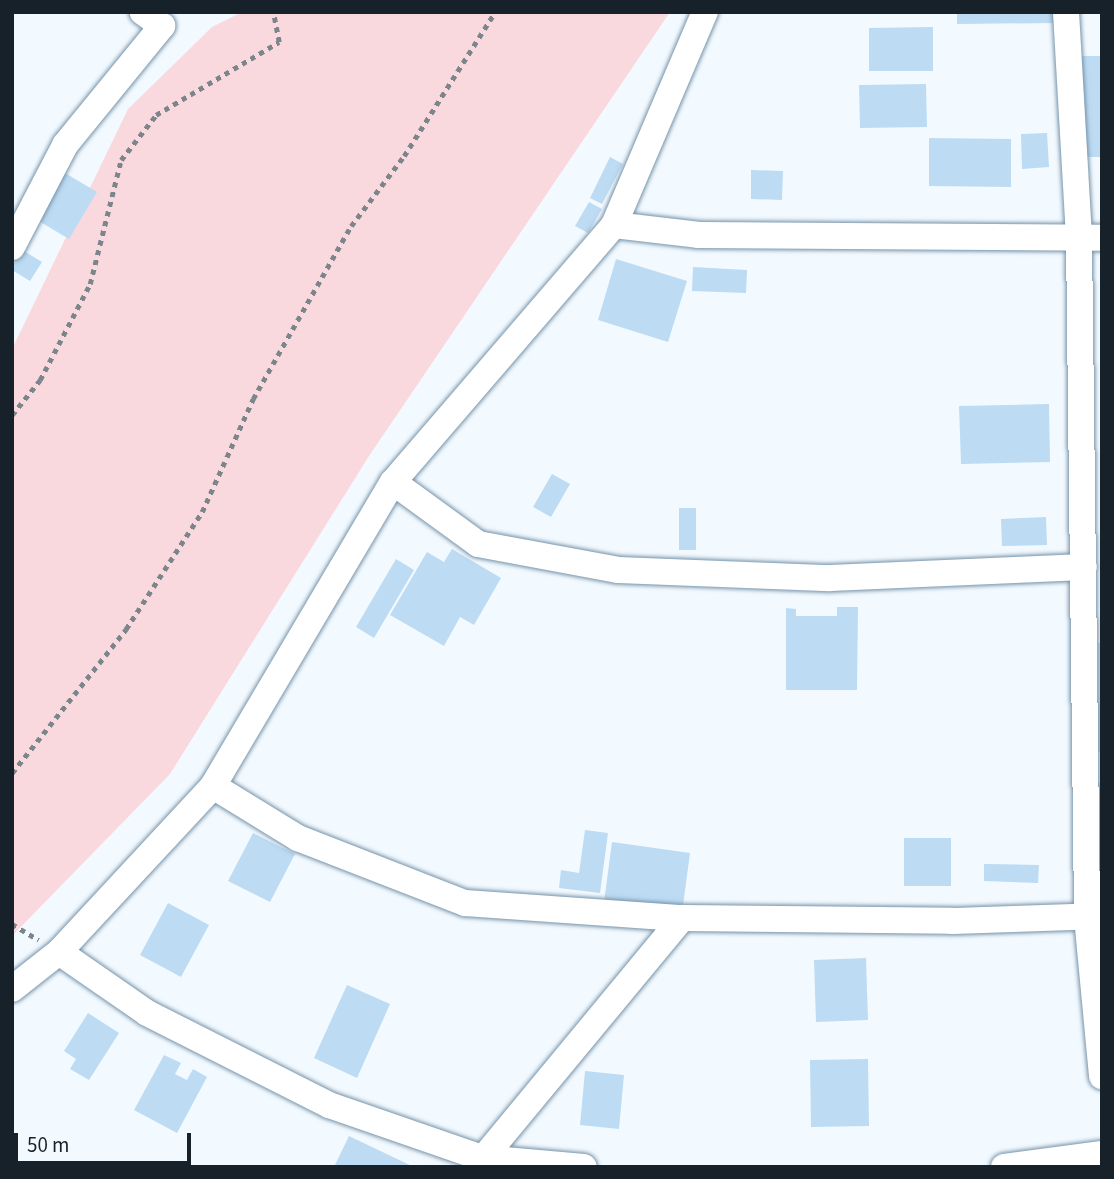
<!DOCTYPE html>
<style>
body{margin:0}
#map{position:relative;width:1114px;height:1179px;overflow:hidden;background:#f3faff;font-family:"Source Sans 3",sans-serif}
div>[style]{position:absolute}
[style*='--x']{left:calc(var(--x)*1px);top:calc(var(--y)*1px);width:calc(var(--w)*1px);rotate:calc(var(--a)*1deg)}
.green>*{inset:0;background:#f9d9dd}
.building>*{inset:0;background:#bddbf3}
.path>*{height:4.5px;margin-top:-2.25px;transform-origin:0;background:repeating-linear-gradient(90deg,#7c858c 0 5px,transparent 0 10px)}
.roads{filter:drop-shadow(0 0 2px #7693aa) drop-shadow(0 0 2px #7693aa)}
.minor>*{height:26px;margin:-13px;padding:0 13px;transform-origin:13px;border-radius:13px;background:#fff}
span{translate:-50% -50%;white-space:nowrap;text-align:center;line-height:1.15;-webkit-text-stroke:5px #f3faff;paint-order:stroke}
.frame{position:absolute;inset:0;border:14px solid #16212a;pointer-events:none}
.scale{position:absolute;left:14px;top:1133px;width:177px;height:32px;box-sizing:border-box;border:4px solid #16212a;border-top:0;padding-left:9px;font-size:21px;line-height:24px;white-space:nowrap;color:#16212a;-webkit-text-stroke:5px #f3faff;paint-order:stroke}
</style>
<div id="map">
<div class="green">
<div style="clip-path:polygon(242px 12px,670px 12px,369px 456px,170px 774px,12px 936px,12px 349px,128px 109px,212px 27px)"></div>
</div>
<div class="building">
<div style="clip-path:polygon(957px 12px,1054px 12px,1054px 23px,957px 24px)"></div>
<div style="clip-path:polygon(933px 27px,933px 71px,869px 71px,869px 28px)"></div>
<div style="clip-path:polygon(1080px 56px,1102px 56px,1102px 157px,1083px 157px)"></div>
<div style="clip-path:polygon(926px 84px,927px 127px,860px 128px,859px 85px)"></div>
<div style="clip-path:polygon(1047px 133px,1049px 167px,1022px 169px,1021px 134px)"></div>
<div style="clip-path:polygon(929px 138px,1011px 139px,1011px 187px,929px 186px)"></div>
<div style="clip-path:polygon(610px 157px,623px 164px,602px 204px,590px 198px)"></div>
<div style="clip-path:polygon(751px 170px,783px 171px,782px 200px,751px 199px)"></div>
<div style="clip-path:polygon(65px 173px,97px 192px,69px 239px,37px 220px)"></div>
<div style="clip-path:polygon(589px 202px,602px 209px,588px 233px,575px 226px)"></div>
<div style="clip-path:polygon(19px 248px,42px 262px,30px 281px,12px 270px)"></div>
<div style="clip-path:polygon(616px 259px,687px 281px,668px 342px,598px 320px)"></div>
<div style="clip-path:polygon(693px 267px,747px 270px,746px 293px,692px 291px)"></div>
<div style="clip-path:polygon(1049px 404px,1050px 462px,961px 464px,959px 406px)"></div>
<div style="clip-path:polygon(552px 474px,570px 484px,551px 517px,533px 507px)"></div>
<div style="clip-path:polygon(679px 508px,696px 508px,696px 550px,679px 550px)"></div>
<div style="clip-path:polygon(1046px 517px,1047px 545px,1002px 546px,1001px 519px)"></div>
<div style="clip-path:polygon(452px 549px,501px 578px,474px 625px,460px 617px,444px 646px,390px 615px,427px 552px,444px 562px)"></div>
<div style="clip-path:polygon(396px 559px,414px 570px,374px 638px,356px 627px)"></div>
<div style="clip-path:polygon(837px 607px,858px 607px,857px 690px,786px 690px,786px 608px,796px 609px,796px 616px,837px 616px)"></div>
<div style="clip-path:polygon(1098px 643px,1102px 643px,1102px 752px,1098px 752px)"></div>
<div style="clip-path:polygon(1091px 783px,1102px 783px,1102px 866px,1093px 866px)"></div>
<div style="clip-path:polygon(585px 830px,608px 833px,600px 893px,559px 888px,561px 870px,579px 873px)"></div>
<div style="clip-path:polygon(253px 833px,295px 854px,270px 902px,228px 881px)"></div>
<div style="clip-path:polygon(904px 838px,951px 838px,951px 886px,904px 886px)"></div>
<div style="clip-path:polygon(612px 842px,690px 853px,682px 913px,604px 902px)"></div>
<div style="clip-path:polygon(984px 864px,1039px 865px,1038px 883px,984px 881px)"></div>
<div style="clip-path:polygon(168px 903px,209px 925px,181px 977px,140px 955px)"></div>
<div style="clip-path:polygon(866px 958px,868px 1020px,816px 1022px,814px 960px)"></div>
<div style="clip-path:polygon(347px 985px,390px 1004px,357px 1078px,314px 1058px)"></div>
<div style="clip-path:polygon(88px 1013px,119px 1033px,89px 1080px,70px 1069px,76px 1059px,64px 1051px)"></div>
<div style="clip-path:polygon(164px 1055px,181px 1063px,175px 1074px,187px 1080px,193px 1069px,207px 1077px,177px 1133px,134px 1110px)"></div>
<div style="clip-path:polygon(868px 1059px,869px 1126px,811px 1127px,810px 1060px)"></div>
<div style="clip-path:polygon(585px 1071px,624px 1075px,619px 1129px,580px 1125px)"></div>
<div style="clip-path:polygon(349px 1136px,414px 1167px,334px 1167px)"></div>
</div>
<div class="path">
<div style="--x:12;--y:415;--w:45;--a:-51.3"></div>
<div style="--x:40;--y:380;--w:108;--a:-62.5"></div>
<div style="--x:90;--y:284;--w:128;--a:-76"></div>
<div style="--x:121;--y:160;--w:57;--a:-52.1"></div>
<div style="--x:156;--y:115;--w:143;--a:-30.7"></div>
<div style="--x:279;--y:42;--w:31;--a:-101"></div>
<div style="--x:12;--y:773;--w:184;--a:-51.6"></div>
<div style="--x:126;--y:629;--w:140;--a:-57"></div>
<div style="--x:202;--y:512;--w:124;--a:-65.7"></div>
<div style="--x:253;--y:399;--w:199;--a:-60.5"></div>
<div style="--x:351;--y:226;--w:88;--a:-52.9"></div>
<div style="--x:404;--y:156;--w:170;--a:-57.7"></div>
<div style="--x:12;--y:924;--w:31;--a:31"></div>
</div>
<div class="roads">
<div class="minor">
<div style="--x:1066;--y:12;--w:226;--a:86.7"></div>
<div style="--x:1079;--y:238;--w:679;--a:89.32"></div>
<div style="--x:1087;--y:917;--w:160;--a:84.6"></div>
<div style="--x:614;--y:225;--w:86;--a:6.7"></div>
<div style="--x:699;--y:235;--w:403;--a:0.4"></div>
<div style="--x:12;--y:247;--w:115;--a:-62.5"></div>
<div style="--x:65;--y:145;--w:154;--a:-50.8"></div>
<div style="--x:162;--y:26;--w:24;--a:-144"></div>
<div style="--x:393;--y:482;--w:105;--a:36.1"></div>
<div style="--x:478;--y:544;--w:142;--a:10.5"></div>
<div style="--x:618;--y:570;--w:212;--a:2.2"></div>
<div style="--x:830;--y:578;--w:254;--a:-2.5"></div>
<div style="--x:213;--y:786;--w:100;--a:31.5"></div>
<div style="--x:298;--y:838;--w:179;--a:21.3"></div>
<div style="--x:465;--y:903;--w:218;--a:4"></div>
<div style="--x:682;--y:918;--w:270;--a:0.6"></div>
<div style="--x:952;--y:921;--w:150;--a:-1.9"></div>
<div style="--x:59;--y:952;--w:107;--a:34.7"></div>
<div style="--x:147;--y:1013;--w:204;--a:26.8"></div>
<div style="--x:329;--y:1105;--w:162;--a:19.1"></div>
<div style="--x:482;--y:1158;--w:102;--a:5"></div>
<div style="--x:12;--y:989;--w:60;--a:-38.2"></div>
<div style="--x:59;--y:952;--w:226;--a:-47.1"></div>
<div style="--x:213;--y:786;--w:353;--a:-59.4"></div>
<div style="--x:393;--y:482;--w:339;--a:-49.3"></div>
<div style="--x:614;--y:225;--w:232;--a:-66.9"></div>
<div style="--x:476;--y:1167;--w:323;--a:-50.4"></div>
<div style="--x:1004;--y:1167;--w:99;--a:-7.6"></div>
</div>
</div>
<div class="frame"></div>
<div class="scale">50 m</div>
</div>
